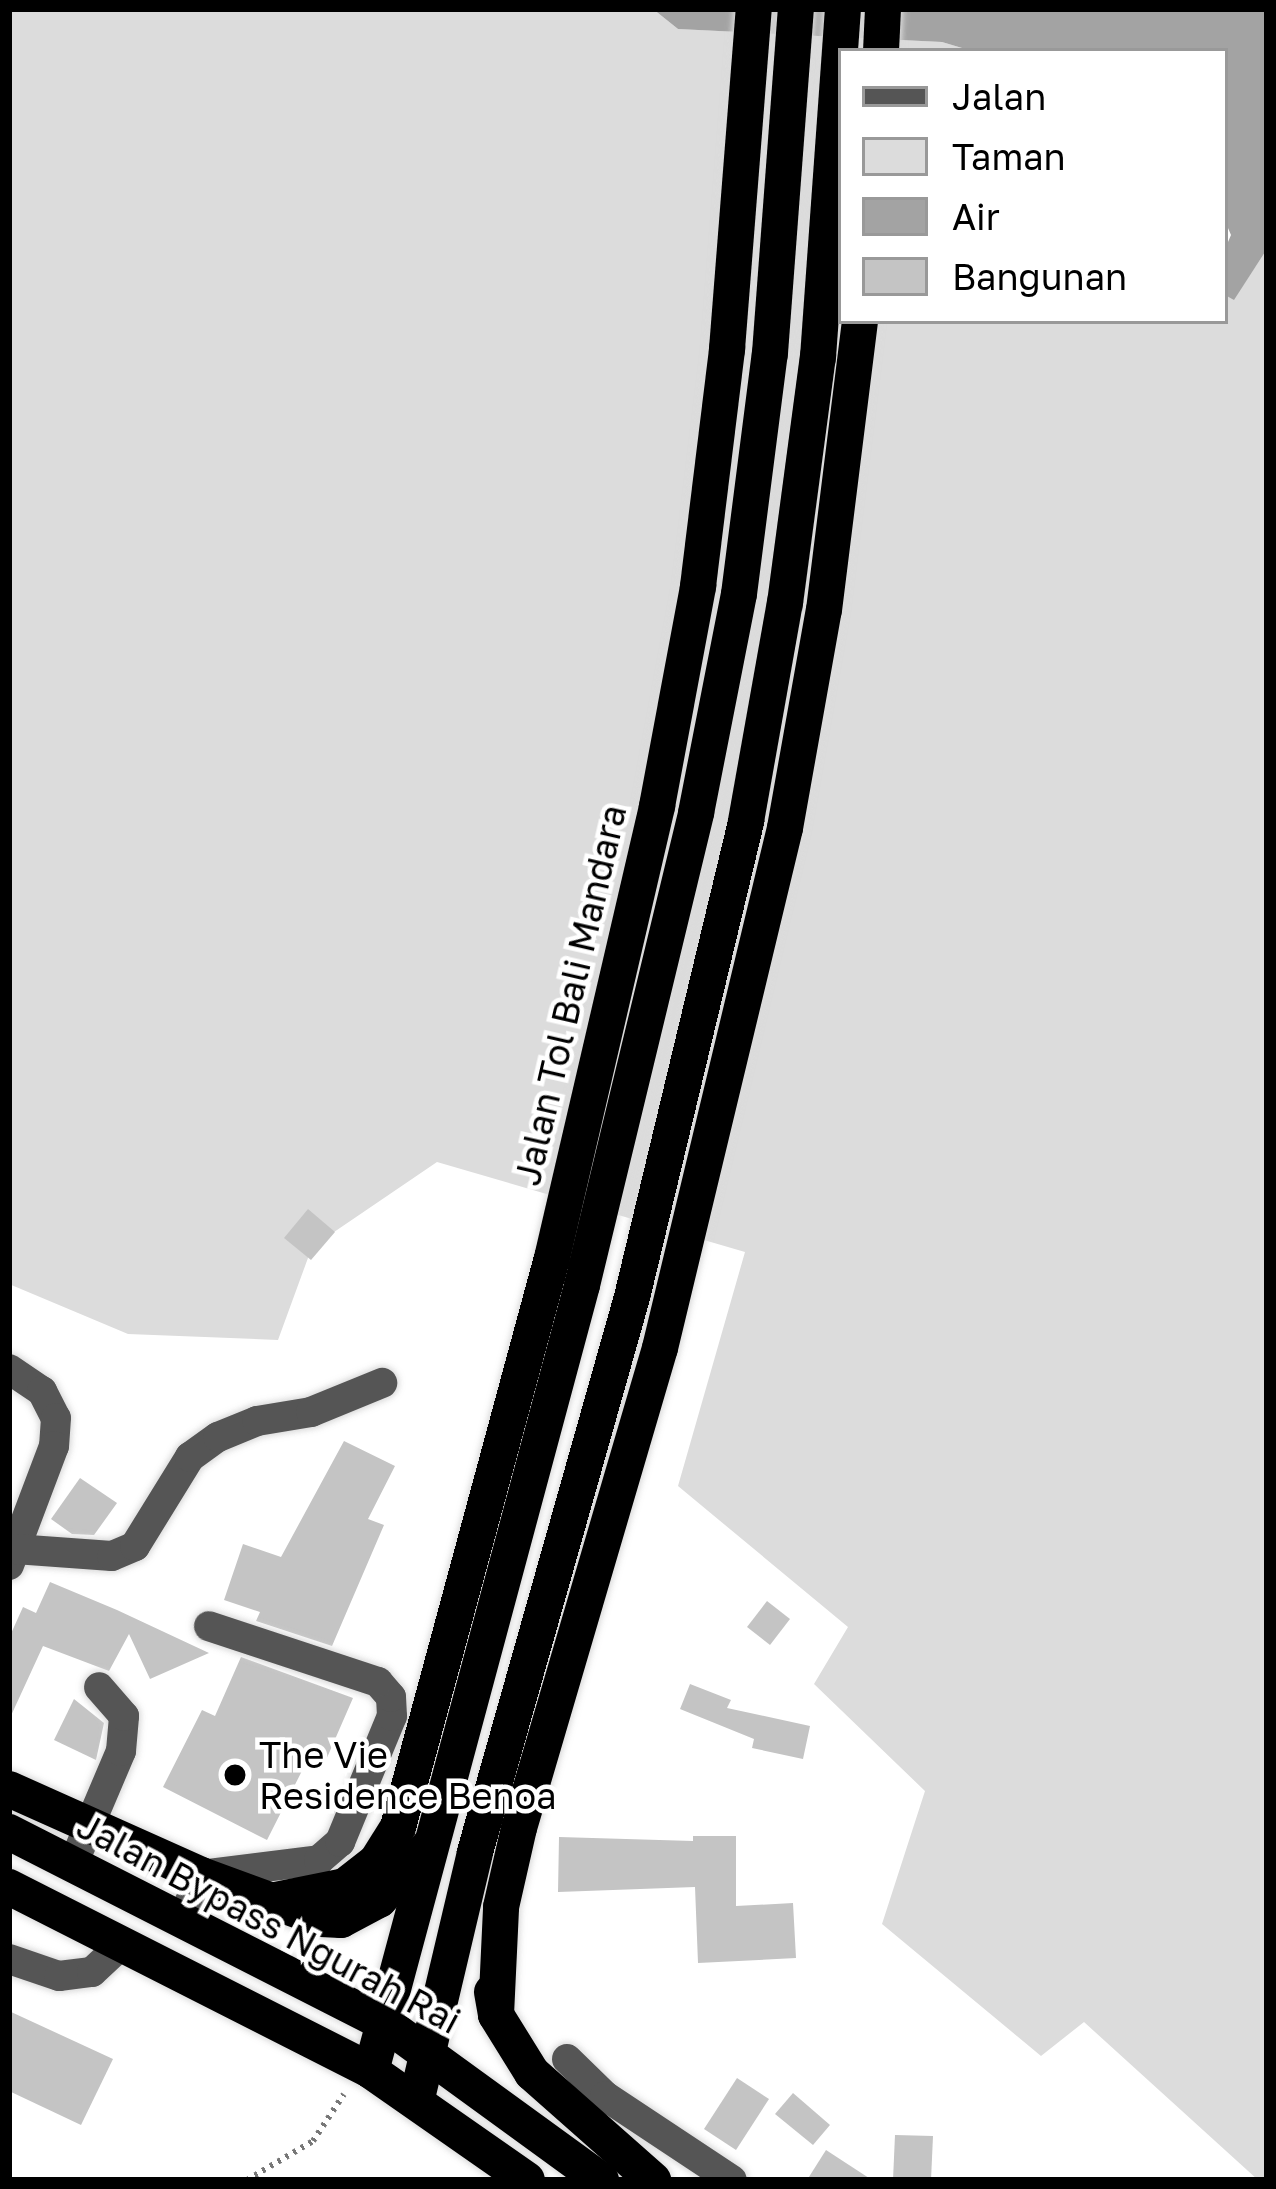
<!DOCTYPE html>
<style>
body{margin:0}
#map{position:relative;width:1276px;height:2189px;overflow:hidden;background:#fff;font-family:"Golos Text",sans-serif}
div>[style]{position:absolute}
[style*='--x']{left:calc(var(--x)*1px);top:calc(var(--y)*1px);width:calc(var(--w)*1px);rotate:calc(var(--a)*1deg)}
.green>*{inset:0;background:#dcdcdc}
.water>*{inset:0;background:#a3a3a3}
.building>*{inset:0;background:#c4c4c4}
.path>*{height:6px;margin-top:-3px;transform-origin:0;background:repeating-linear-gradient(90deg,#777 0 3px,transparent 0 9px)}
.roads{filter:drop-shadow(0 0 3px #dbdbdb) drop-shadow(0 0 3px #dbdbdb)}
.minor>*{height:30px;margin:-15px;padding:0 15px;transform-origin:15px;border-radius:15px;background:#555}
.highway>*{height:36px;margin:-18px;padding:0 18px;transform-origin:18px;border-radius:18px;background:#000}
.dots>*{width:33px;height:33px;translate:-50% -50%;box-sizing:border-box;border:6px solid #fff;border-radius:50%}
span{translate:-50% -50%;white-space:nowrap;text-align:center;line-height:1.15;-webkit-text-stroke:9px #fff;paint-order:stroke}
.street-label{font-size:36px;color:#000}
.poi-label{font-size:36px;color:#000}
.left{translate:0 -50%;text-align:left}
.frame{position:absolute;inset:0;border:12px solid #000;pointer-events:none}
.legend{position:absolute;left:838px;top:48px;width:390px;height:276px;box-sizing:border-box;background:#fff;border:3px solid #999;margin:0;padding:15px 21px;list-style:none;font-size:36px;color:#000}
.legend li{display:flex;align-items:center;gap:24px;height:60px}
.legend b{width:60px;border:3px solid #999}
</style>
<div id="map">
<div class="green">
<div style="clip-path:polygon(9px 9px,653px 9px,678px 29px,942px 42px,972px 51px,841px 51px,841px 321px,1225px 321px,1225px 295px,1234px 299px,1267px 249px,1267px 2180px,1258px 2180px,1084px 2022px,1041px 2056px,882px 1924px,925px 1791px,814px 1684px,848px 1627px,678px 1486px,745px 1252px,437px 1162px,312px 1247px,278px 1340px,128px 1334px,9px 1284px)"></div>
</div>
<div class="water">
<div style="clip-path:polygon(653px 9px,1267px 9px,1267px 249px,1234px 300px,1225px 295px,1225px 249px,1231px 235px,1225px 221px,1225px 51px,972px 51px,942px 42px,678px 29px)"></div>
</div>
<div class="building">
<div style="clip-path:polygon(308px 1209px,335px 1232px,311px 1260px,284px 1238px)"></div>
<div style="clip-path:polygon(344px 1441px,395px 1466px,368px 1519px,384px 1525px,332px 1646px,256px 1621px,260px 1612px,224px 1600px,243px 1544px,281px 1557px)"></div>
<div style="clip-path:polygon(80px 1478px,117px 1503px,94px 1535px,72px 1534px,51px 1519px)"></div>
<div style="clip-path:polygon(50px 1582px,117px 1610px,209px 1653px,150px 1679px,129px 1634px,109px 1671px,43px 1646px,9px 1720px,9px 1638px,23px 1607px,36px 1613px)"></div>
<div style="clip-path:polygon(767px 1601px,790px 1619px,770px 1645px,747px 1627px)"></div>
<div style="clip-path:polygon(241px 1657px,353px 1698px,326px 1760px,311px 1753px,267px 1840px,163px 1787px,202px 1710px,215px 1716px)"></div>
<div style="clip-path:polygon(690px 1684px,731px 1700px,727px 1708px,810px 1726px,803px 1759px,752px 1748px,754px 1739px,680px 1709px)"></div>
<div style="clip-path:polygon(74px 1699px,104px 1723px,96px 1760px,54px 1740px)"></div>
<div style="clip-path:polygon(693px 1836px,736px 1836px,736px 1906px,793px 1903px,796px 1958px,698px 1963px,695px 1887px,558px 1892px,559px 1837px,693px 1841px)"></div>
<div style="clip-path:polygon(9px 2011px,113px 2059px,81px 2125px,9px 2091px)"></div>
<div style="clip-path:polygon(737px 2078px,769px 2099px,736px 2150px,704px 2129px)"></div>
<div style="clip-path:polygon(793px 2093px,830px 2125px,813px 2145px,775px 2114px)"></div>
<div style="clip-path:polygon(895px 2135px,933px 2136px,931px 2180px,893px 2180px)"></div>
<div style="clip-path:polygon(826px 2150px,872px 2180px,807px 2180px)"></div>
</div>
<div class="path">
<div style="--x:247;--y:2180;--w:77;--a:-30.6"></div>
<div style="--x:313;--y:2141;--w:56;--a:-56.6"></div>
</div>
<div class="roads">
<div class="minor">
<div style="--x:9;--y:1369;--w:40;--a:34"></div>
<div style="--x:42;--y:1391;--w:30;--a:63"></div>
<div style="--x:56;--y:1418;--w:28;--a:94"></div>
<div style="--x:54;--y:1446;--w:110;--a:110.7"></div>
<div style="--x:9;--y:1565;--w:17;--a:-69"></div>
<div style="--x:15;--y:1549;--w:97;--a:4.1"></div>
<div style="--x:112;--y:1556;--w:25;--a:-23"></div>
<div style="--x:135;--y:1546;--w:105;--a:-58.3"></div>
<div style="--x:190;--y:1457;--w:34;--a:-36"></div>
<div style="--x:218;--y:1437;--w:42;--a:-22.3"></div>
<div style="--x:257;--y:1421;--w:55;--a:-9.5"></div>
<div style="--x:311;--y:1412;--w:77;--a:-22.2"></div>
<div style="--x:73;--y:1864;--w:123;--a:-67"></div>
<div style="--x:121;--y:1751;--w:35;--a:-85"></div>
<div style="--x:124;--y:1716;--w:38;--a:-131"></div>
<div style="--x:182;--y:1920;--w:49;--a:-67.1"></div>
<div style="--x:201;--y:1875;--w:119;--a:-7.2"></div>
<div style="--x:319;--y:1860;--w:28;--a:-41"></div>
<div style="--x:340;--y:1842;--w:136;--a:-67.6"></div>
<div style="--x:392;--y:1716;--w:19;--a:-93"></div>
<div style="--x:391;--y:1697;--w:20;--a:-131"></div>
<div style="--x:378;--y:1682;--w:178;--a:-161.7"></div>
<div style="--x:9;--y:1959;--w:53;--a:18.8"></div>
<div style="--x:59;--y:1976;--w:33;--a:-7"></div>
<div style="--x:92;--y:1972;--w:41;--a:-43"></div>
<div style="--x:567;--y:2059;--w:53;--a:44.2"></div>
<div style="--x:605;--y:2096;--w:152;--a:33.5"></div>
</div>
<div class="highway">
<div style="--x:881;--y:51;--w:42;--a:-87.3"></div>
<div style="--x:9;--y:1789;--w:210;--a:24.1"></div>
<div style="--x:201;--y:1875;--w:128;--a:20.1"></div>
<div style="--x:321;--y:1919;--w:20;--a:3"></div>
<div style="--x:341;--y:1920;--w:43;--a:-27.8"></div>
<div style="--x:379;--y:1900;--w:75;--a:-47.2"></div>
<div style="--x:9;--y:1832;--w:423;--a:27"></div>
<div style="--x:386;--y:2024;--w:266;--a:36"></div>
<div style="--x:9;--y:1887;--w:406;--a:26.9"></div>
<div style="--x:371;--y:2071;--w:190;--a:34.9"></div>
<div style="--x:271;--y:1901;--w:76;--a:-11.5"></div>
<div style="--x:345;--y:1886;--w:39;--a:-38"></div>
<div style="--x:376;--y:1862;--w:41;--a:-57.8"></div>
<div style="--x:398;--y:1827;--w:589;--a:-74.86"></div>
<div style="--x:552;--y:1258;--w:464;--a:-76.9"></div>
<div style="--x:657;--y:806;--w:224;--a:-79.4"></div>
<div style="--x:698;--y:586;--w:239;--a:-83"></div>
<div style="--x:727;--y:349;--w:341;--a:-85.5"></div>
<div style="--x:492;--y:1992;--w:23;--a:80"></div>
<div style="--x:496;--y:2015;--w:68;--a:58.2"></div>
<div style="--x:532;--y:2073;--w:162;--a:41.5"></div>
<div style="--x:496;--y:2015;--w:108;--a:-87.3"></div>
<div style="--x:501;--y:1907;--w:81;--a:-77.2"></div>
<div style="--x:519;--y:1828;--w:500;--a:-73.63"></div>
<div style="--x:660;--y:1348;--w:535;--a:-76.48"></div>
<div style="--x:785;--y:828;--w:221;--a:-79.9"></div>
<div style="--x:824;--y:610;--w:291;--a:-82.9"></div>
<div style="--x:371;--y:2071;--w:814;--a:-74.97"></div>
<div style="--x:582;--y:1285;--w:486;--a:-76.4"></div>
<div style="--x:696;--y:813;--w:223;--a:-78.9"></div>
<div style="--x:739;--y:594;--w:243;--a:-82.7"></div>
<div style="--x:770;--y:353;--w:345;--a:-85.7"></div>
<div style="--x:417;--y:2098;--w:253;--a:-76.7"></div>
<div style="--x:475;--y:1852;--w:577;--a:-74.2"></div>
<div style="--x:632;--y:1297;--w:489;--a:-76.5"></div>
<div style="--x:746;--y:821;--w:221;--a:-79.9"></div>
<div style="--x:785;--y:603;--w:248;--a:-82.4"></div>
<div style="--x:818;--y:357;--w:349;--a:-85.9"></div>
</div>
</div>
<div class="dots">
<div style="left:235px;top:1775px;background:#000"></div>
</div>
<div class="street-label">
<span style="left:570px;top:995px;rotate:-77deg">Jalan Tol Bali Mandara</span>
<span style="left:269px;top:1923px;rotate:28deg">Jalan Bypass Ngurah Rai</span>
</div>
<div class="poi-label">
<span class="left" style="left:259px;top:1775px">The Vie<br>Residence Benoa</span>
</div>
<div class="frame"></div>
<ul class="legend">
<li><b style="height:15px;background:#555"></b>Jalan</li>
<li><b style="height:33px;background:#dcdcdc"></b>Taman</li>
<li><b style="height:33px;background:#a3a3a3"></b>Air</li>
<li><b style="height:33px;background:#c4c4c4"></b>Bangunan</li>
</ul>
</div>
